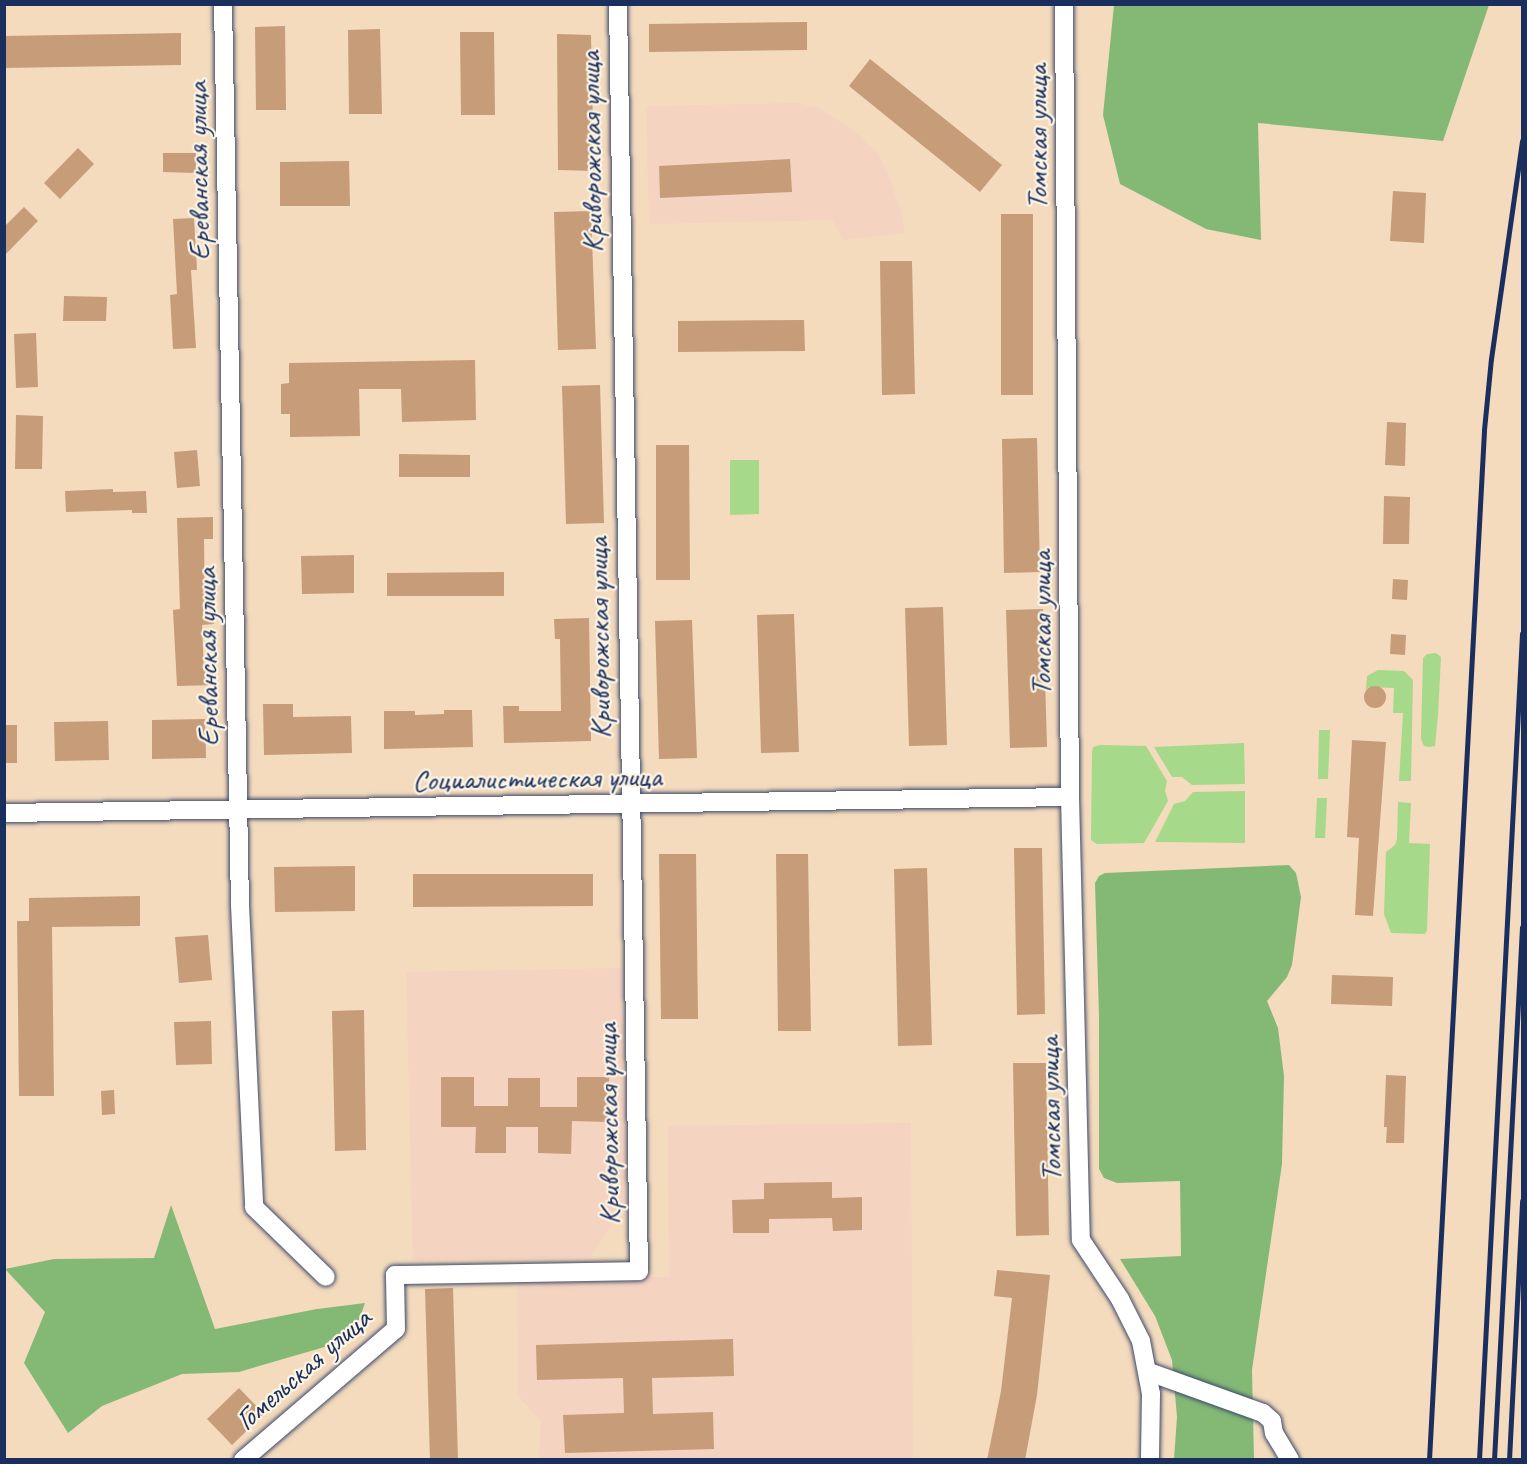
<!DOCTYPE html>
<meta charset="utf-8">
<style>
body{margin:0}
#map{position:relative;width:1527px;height:1464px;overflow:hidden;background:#f4dbbd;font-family:Caveat,sans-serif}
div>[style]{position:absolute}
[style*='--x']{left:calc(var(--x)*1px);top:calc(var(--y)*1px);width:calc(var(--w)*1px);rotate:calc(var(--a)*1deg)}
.built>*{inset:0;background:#f4d3c0}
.green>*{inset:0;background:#a6d989}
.forest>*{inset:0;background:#84b975}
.building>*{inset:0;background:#c69c79}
.round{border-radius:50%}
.roads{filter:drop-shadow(0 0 2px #3c496c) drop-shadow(0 0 2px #3c496c)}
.minor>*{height:18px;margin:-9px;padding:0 9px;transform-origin:9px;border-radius:9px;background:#fff}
.rail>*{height:4.5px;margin:-2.25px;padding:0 2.25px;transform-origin:2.25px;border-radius:2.25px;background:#1b2f5e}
span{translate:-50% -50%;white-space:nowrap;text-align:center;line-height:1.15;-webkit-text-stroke:4.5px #fcf5e5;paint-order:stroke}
.street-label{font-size:30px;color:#1b2f5e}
.frame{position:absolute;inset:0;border:6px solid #1b2f5e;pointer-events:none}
</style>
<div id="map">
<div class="built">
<div style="clip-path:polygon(798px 103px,819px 108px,854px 131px,877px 152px,888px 174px,901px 211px,905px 233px,844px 240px,832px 220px,649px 224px,646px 106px)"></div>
<div style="clip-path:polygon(622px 968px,626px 1203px,590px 1258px,413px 1260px,406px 972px)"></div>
<div style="clip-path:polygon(911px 1123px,913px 1459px,539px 1459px,541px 1421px,518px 1396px,517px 1278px,669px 1277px,668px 1126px)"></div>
</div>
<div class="green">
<div style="clip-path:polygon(730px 460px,759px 460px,759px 514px,730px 515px)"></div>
<div style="clip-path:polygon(1436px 653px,1441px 657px,1438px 715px,1435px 746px,1429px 747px,1424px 746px,1421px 739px,1423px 658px,1427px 654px)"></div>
<div style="clip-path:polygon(1378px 670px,1404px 671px,1413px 680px,1411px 781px,1399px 781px,1403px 713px,1393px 713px,1394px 688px,1369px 687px,1366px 690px,1367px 676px)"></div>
<div style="clip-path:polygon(1319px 730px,1330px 730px,1328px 779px,1318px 779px)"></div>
<div style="clip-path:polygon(1244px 743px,1245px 784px,1192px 785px,1182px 777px,1172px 777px,1154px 747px)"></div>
<div style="clip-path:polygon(1100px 745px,1146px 746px,1167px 781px,1165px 791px,1168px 801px,1144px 843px,1097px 844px,1091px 840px,1092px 752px,1093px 747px)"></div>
<div style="clip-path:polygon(1245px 791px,1245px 843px,1155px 842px,1174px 804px,1185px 801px,1193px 792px)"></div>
<div style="clip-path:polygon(1317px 798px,1327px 798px,1325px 838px,1315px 838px)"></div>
<div style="clip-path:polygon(1398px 802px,1411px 803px,1409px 843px,1430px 844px,1427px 930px,1425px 934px,1391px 933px,1384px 914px,1386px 852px,1395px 845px,1397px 839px)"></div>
</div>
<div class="forest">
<div style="clip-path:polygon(1114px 5px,1114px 4px,1489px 5px,1443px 141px,1258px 123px,1261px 240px,1206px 229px,1120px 184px,1103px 115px)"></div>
<div style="clip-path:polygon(1289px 865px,1296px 873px,1301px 897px,1292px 965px,1287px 977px,1267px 1001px,1278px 1028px,1284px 1076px,1282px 1164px,1252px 1370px,1254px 1459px,1174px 1459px,1177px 1417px,1172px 1360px,1155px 1316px,1120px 1259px,1181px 1256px,1180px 1181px,1117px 1183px,1104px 1178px,1099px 1169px,1099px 1016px,1095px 883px,1099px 876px,1105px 873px)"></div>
<div style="clip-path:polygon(171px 1205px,215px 1329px,317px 1309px,365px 1303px,352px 1339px,239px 1372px,182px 1374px,102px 1406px,68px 1433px,24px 1363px,45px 1312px,5px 1269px,54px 1259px,154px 1258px)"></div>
</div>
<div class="building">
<div style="clip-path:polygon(807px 22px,807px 50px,649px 52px,649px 24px)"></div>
<div style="clip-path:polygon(285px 26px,286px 110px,256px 110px,255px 27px)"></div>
<div style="clip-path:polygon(380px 29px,382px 114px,349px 114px,348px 30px)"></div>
<div style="clip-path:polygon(460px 32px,494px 32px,495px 115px,461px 115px)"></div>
<div style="clip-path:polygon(181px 33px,181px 65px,4px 68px,4px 36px)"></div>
<div style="clip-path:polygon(557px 34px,591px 35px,594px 171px,558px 170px)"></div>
<div style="clip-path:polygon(870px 59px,1002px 165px,980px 192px,849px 86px)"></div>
<div style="clip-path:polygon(78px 148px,94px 164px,60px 199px,44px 183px)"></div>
<div style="clip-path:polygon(163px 153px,196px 153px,196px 173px,163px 172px)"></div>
<div style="clip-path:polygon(790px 159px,792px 192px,660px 198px,659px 166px)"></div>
<div style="clip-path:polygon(349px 161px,350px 206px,280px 206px,280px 162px)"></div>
<div style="clip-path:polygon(1393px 191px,1426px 193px,1424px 243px,1390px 241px)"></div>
<div style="clip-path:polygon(24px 207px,38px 221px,4px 256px,4px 227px)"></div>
<div style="clip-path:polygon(591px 211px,596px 349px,558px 350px,554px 212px)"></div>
<div style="clip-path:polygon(1001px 214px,1033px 214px,1033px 395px,1001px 395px)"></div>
<div style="clip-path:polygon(194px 218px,197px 270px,191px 270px,196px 348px,173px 349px,170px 295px,177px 294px,173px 219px)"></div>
<div style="clip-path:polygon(880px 261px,912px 261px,915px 394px,882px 395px)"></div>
<div style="clip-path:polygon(64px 296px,107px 297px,106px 321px,63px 321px)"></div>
<div style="clip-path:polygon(804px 320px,805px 351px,678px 352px,678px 321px)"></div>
<div style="clip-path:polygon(36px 333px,38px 387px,16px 388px,14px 334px)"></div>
<div style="clip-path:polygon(475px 360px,476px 420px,402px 422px,401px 389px,359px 389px,360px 436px,290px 437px,290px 414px,281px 414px,281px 384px,289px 383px,289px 363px)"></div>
<div style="clip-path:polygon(600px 385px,604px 523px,566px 524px,562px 386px)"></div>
<div style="clip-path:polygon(16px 415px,43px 416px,42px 469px,15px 469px)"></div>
<div style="clip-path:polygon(1387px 422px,1406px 423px,1405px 466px,1385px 465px)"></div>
<div style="clip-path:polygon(1037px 438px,1040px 572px,1004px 573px,1002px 439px)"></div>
<div style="clip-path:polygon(656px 445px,689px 445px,690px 580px,656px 580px)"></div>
<div style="clip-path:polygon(197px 450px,200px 486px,177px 488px,174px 452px)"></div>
<div style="clip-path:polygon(399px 454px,470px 455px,470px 477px,399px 477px)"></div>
<div style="clip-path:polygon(113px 489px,113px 492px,146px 491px,147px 513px,132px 513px,132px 510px,66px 512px,65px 491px)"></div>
<div style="clip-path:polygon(1384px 496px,1410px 497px,1409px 544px,1383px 544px)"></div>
<div style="clip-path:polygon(213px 517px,213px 539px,204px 539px,205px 608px,213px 608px,214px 624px,202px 625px,204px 671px,216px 671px,216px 685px,177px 686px,173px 610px,180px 609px,177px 518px)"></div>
<div style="clip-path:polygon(354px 555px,354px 593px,302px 594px,301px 556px)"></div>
<div style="clip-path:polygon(504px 572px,504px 596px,387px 596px,387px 573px)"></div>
<div style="clip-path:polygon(1393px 579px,1408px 580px,1407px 600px,1392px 599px)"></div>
<div style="clip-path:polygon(943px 607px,947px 745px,909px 746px,905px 608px)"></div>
<div style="clip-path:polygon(1043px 609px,1047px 747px,1010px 748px,1006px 610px)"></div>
<div style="clip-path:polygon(794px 614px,799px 752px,761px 753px,757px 615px)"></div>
<div style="clip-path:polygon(589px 618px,591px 741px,504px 743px,503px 706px,519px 706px,519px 711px,561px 711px,560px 639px,555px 639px,554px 619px)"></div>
<div style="clip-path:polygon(692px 620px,697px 758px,659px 759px,655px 621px)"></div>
<div style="clip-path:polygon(1391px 634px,1406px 635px,1405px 655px,1390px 654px)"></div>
<div class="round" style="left:1364px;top:686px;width:22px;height:22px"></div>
<div style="clip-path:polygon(263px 704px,293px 704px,293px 717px,351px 716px,352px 753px,264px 755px)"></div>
<div style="clip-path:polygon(444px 710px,472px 710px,473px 747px,384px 749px,384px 711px,415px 711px,415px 715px,444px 714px)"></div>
<div style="clip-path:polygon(205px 719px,206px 758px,152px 759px,152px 720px)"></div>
<div style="clip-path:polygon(108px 721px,109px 760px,55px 761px,54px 722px)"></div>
<div style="clip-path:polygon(4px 725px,17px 725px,17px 763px,4px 763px)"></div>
<div style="clip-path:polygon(1352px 740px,1386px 742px,1373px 916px,1355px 915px,1359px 838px,1347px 837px)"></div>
<div style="clip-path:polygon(1014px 848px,1042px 848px,1045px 1014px,1017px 1015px)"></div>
<div style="clip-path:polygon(659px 854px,696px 854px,698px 1019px,661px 1019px)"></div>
<div style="clip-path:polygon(776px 854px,808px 854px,811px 1031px,778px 1031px)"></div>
<div style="clip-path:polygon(355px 866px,355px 911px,275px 912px,274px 867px)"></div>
<div style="clip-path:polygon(927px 868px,932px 1045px,898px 1046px,894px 869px)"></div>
<div style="clip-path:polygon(413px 874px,593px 874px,593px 906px,413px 907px)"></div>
<div style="clip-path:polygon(140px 896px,140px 926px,52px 927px,54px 1096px,19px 1096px,17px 921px,29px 921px,29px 898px)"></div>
<div style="clip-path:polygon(208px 935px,212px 980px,179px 983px,175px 937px)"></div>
<div style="clip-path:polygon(1332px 975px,1393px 977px,1392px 1006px,1331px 1004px)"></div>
<div style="clip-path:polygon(364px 1010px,366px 1150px,335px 1151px,332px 1011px)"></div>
<div style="clip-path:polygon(211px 1021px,212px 1064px,176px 1065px,174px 1022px)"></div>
<div style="clip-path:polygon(1013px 1063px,1046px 1063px,1049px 1235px,1016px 1236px)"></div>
<div style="clip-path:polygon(1386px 1075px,1406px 1076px,1404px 1143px,1386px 1143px,1387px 1127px,1384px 1127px)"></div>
<div style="clip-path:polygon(441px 1077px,474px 1077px,474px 1106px,508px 1106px,508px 1078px,540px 1078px,540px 1107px,577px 1107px,577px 1077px,609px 1077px,609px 1122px,572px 1121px,571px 1154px,538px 1153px,538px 1127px,506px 1127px,506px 1153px,475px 1153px,476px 1127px,441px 1127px)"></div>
<div style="clip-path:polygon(114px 1090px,115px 1114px,102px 1115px,101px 1091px)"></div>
<div style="clip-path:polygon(832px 1182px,832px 1198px,862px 1197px,862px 1230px,833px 1231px,832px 1218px,769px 1219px,769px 1233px,733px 1233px,732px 1200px,764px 1199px,764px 1183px)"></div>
<div style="clip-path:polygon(997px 1270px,1050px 1275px,1037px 1395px,1025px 1460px,987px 1460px,1001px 1391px,1012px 1298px,994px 1296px)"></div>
<div style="clip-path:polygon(453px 1288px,458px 1460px,430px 1460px,425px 1289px)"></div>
<div style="clip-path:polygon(733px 1339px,734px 1376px,652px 1378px,653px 1414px,713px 1412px,714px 1449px,565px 1453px,563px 1415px,624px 1413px,623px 1378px,537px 1380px,536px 1345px)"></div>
<div style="clip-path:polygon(239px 1388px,264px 1414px,232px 1445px,207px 1419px)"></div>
</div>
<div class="roads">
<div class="minor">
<div style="--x:223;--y:4;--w:901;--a:88.92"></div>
<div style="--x:240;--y:905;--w:302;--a:87.3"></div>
<div style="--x:254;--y:1207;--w:100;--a:44.2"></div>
<div style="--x:1064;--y:4;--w:793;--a:89.57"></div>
<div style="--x:1070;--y:797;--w:443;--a:88.6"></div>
<div style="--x:1081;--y:1240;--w:71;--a:56.5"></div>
<div style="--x:1120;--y:1299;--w:47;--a:63.4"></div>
<div style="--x:1141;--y:1341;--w:54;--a:79.3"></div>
<div style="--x:1151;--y:1394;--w:66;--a:90.9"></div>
<div style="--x:4;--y:813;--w:1066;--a:-0.86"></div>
<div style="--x:1149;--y:1372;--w:121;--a:19.8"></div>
<div style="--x:1263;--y:1413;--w:12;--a:42"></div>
<div style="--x:1272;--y:1421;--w:12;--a:81"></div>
<div style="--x:1274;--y:1433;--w:31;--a:59"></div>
<div style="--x:243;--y:1460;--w:201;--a:-40.6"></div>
<div style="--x:396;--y:1329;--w:54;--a:-91.1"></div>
<div style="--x:395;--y:1275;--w:244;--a:-0.9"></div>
<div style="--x:639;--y:1271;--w:1267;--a:-90.95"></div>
</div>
</div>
<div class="rail">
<div style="--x:1429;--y:1460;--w:1031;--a:-86.94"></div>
<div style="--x:1484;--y:430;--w:71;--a:-84.4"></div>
<div style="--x:1491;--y:359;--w:220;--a:-81.9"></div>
<div style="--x:1479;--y:1460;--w:827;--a:-87.02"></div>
<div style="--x:1494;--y:1460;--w:533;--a:-86.99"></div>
<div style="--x:1509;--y:1460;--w:259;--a:-87.1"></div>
</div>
<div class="street-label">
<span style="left:1037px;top:137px;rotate:-90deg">Томская улица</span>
<span style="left:591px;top:152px;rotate:-91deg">Криворожская улица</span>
<span style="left:198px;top:171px;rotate:-91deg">Ереванская улица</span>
<span style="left:1041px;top:623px;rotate:-90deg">Томская улица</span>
<span style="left:599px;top:638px;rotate:-91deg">Криворожская улица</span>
<span style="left:207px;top:657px;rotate:-91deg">Ереванская улица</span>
<span style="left:537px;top:778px;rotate:-1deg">Социалистическая улица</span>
<span style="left:1050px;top:1109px;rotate:-91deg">Томская улица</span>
<span style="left:608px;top:1124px;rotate:-91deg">Криворожская улица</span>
<span style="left:303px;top:1369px;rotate:-41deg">Гомельская улица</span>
</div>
<div class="frame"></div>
</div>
